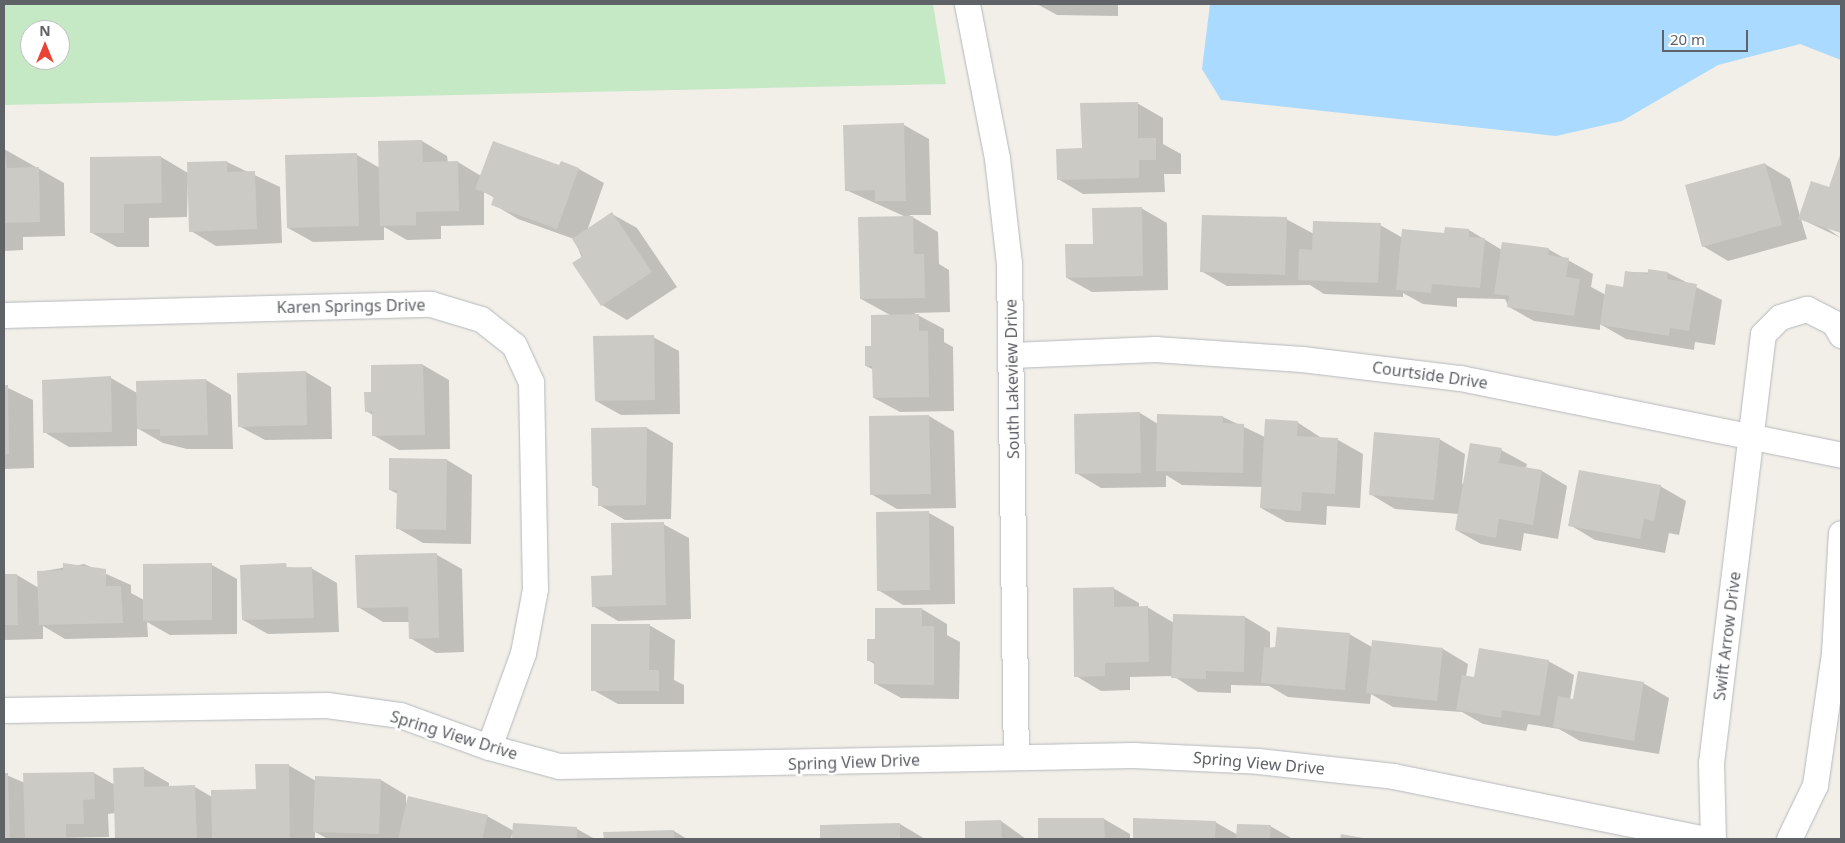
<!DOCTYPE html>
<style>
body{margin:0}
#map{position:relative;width:1845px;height:843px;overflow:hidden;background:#f1efe8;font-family:"Noto Sans",sans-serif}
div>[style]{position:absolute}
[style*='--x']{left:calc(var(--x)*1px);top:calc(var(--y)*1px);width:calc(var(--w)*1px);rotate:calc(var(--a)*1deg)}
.green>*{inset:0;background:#c5e8c5}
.water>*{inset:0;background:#aadaff}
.shadow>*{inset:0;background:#0003}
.building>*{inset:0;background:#cccac5}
.roads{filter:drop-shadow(0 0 1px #b5b8bc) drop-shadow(0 0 1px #b5b8bc)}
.street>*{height:25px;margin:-12.5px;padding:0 12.5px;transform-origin:12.5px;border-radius:12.5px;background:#fff}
span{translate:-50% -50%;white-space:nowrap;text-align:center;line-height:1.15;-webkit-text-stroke:5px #fff;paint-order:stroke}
.street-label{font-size:16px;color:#5f6368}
.frame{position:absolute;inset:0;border:5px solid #5f6368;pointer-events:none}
.north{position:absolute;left:20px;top:20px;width:50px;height:50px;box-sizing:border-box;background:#fff;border:1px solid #bfc1c3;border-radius:50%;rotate:0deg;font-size:14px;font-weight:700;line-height:20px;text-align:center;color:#5f6368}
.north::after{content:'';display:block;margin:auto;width:18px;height:22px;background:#ea4335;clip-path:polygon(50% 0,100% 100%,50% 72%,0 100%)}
.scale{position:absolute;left:1662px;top:30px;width:86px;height:22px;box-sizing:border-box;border:2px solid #5f6368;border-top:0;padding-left:6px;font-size:15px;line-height:18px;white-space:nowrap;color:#5f6368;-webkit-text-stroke:4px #fff;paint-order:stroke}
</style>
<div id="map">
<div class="green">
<div style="clip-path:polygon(evenodd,4px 4px,933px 4px,946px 84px,4px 105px,4px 4px,30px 30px,60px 30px,60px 60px,30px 60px,30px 30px)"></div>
</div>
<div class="water">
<div style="clip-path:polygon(1210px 4px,1841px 4px,1841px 60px,1800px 44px,1718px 65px,1622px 121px,1556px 136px,1221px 100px,1202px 69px)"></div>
</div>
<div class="shadow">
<div style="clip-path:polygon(1037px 4px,1118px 4px,1118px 16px,1057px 15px)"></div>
<div style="clip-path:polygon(1137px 103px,1163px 118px,1163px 144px,1181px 154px,1181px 174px,1164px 174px,1165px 192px,1083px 194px,1058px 179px,1083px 149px)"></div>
<div style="clip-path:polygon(904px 125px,929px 139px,931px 215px,909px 215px,938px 232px,939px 264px,949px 270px,950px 312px,914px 313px,944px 329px,944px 342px,953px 347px,954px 411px,900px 412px,874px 398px,874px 370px,866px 366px,890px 315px,861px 299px,906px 217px,846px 190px)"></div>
<div style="clip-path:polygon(422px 141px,447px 156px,448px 163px,458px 162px,481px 176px,579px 169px,604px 183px,587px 231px,612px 214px,637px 228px,677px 287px,627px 320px,602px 305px,574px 239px,518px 219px,493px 204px,495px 198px,484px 192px,484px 225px,441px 226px,441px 239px,407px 240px,384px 227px,384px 240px,313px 242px,288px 228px,357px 155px,380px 168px,379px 142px)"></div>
<div style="clip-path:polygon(4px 149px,64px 183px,65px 236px,23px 237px,23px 250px,4px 251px)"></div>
<div style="clip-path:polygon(1841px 155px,1841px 232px,1825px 227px,1841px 238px,1801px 219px,1807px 239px,1728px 261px,1703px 246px,1765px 164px,1790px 179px,1800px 216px,1829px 189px)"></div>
<div style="clip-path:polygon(161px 157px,188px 173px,187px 217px,149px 218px,149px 247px,117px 247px,92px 233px)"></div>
<div style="clip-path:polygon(227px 162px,280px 187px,282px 243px,216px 246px,191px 231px)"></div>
<div style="clip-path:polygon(1141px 208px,1167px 223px,1168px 290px,1092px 292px,1067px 278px,1094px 245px)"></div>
<div style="clip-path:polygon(1286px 219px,1314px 234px,1380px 225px,1403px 238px,1445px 235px,1446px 228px,1469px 230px,1502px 250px,1548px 249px,1593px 274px,1591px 287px,1606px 295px,1624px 288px,1626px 272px,1668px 273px,1722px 300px,1715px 345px,1695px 342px,1694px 350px,1626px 339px,1600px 324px,1600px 330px,1534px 321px,1509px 307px,1505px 299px,1457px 298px,1457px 307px,1423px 304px,1403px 293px,1403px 297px,1324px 294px,1310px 285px,1227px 286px,1201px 271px)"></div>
<div style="clip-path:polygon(653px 337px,679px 351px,680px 414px,621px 415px,596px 401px)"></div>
<div style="clip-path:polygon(423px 365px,449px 380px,450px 449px,399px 450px,373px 435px,373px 415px,366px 411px,372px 393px,372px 366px)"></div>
<div style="clip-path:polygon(306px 372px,331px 387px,332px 439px,265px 440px,239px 426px)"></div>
<div style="clip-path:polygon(111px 378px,137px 393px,206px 380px,231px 395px,233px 449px,187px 449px,163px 443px,137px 428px,137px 446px,69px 447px,44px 432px)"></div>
<div style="clip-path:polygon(4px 386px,33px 400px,34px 468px,4px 469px)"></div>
<div style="clip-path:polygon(1140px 413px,1158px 424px,1223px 417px,1265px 437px,1297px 422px,1323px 439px,1338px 440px,1363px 454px,1360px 508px,1327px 506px,1326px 525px,1286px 522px,1261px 508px,1262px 487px,1182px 485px,1166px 475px,1166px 487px,1101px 488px,1076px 473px)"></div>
<div style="clip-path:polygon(929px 416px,954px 431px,956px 508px,897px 509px,871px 494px)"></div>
<div style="clip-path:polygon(647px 428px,673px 443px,671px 519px,625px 520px,599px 505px,599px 489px,593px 485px,592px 429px)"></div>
<div style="clip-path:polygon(1439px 439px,1465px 454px,1462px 484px,1501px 450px,1527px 464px,1526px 468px,1542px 471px,1567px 486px,1558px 539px,1524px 533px,1521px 551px,1481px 544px,1456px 530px,1459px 514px,1395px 509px,1370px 494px)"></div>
<div style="clip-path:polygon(447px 460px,472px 475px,471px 544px,423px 543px,397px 528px,398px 494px,390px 490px)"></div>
<div style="clip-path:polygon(1660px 486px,1686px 501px,1679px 535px,1669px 533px,1665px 553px,1595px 540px,1570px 525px)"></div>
<div style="clip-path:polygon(929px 513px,954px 527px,955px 604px,903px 605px,878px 590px)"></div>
<div style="clip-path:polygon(663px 524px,689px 538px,691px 619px,618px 621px,593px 606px,613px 576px)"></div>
<div style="clip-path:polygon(437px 555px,462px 569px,464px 652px,436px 653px,410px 638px,410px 622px,383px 622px,358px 607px)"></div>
<div style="clip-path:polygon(84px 564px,131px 585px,131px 593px,144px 600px,212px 565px,237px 579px,237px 634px,170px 635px,147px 622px,148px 637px,65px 639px,43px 626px,43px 639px,4px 640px,4px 575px,17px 575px,39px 588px,39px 572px)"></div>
<div style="clip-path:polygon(241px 566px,311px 568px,337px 583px,339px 632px,268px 634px,243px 620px)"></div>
<div style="clip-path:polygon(1113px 588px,1139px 603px,1139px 608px,1147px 607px,1174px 623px,1245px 617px,1270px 632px,1270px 648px,1349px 634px,1372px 647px,1443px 649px,1468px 664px,1466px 677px,1475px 678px,1548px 661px,1574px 675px,1570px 700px,1643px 683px,1669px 698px,1659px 754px,1580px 741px,1559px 729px,1528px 724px,1526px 731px,1483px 724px,1462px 712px,1393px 707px,1371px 694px,1370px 704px,1288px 697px,1269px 686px,1231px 685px,1231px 693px,1198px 692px,1173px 676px,1130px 677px,1130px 690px,1101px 691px,1076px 676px)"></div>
<div style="clip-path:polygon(922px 609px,947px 624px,947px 635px,960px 642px,959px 699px,901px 698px,876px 684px,876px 665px,868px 660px,876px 640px)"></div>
<div style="clip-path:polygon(649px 625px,675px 640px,674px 680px,684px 685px,684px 704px,618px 704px,593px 690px)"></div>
<div style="clip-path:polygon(288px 765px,316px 781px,381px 780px,406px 795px,406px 807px,487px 816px,514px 831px,577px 829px,595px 839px,513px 839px,512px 834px,511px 839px,328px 839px,315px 832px,315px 839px,116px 839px,115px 813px,108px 814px,109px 837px,4px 839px,4px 774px,25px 783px,94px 773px,115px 785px,143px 768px,169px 783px,169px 787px,195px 787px,212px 797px,257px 790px)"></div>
<div style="clip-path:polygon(1104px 819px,1130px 834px,1130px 839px,1040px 839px,1039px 820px)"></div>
<div style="clip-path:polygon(1135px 820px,1215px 822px,1238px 835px,1270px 826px,1293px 839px,1134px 839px)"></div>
<div style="clip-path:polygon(1001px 821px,1026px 839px,966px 839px,966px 822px)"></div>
<div style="clip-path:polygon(900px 824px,925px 839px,822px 839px,821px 826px)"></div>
<div style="clip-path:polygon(674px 831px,687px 839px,605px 839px,605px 833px)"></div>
</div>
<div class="building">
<div style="clip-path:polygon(1138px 102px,1138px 138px,1156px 138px,1156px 160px,1139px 160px,1139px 178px,1057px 180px,1056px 149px,1082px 148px,1080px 103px)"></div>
<div style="clip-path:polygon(904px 123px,906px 201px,875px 201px,875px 190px,845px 191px,843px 125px)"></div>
<div style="clip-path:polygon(422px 140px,423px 162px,458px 161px,459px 211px,416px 212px,416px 225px,380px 226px,378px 141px)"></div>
<div style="clip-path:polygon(493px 141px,559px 165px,561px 161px,579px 168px,557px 229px,491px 205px,494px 196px,475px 189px)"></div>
<div style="clip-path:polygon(4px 148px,7px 168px,39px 167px,40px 222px,4px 223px)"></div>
<div style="clip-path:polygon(1841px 152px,1841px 233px,1798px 219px,1811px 181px,1829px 187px)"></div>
<div style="clip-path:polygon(357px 153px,359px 226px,287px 228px,285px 155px)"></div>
<div style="clip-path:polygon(161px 156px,162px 203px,124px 204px,124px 233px,90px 233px,90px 157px)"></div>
<div style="clip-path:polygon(227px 161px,227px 172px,255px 171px,257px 229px,189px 232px,187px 162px)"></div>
<div style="clip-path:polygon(1765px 163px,1782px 225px,1702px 247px,1685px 185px)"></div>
<div style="clip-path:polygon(1142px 207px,1143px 276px,1066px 278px,1065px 244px,1093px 244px,1092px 208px)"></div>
<div style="clip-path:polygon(612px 212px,652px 272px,601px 306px,572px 263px,583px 256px,572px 239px)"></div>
<div style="clip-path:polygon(1202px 215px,1287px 217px,1285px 275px,1200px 272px)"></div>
<div style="clip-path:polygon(913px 216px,914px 254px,924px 254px,925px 298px,860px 299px,858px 217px)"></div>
<div style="clip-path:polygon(1313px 221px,1381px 223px,1378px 283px,1298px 280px,1299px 249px,1312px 250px)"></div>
<div style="clip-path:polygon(1445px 227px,1469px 229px,1469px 237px,1485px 238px,1480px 288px,1432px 284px,1431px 293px,1396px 290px,1402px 229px,1444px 233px)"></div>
<div style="clip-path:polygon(1502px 242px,1549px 248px,1548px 255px,1569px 258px,1566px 277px,1580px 279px,1574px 316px,1507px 307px,1509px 296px,1494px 294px)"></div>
<div style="clip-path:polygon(1648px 269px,1668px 272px,1667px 279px,1697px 284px,1689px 331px,1670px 328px,1669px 336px,1600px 325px,1606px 284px,1623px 287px,1625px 271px,1648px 274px)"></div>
<div style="clip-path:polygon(919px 314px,919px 331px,928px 331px,929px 397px,873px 398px,872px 366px,865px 366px,865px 346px,871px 346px,871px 315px)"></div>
<div style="clip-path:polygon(654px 335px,655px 400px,595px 401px,593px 336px)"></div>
<div style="clip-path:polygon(423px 364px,425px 435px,372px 436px,372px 411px,365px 412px,364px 392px,371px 392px,371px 365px)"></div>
<div style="clip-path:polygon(306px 371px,307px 425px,238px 427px,237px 373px)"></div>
<div style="clip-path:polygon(111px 376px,112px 432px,43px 433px,42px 380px)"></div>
<div style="clip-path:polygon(206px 379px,208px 435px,160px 436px,160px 429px,137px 429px,136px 381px)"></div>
<div style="clip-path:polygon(4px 385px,8px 385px,9px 454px,4px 454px)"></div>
<div style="clip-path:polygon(1140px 412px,1141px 473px,1075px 474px,1074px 414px)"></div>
<div style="clip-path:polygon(1157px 414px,1223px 416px,1223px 423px,1244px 424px,1243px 473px,1156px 471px)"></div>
<div style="clip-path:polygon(929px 415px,931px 494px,870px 495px,869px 416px)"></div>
<div style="clip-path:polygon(1265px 419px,1298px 421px,1297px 436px,1338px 438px,1335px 494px,1302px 492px,1301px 511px,1260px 508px)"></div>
<div style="clip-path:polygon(647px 427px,646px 505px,598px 506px,598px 486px,592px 486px,591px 428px)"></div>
<div style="clip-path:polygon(1374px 432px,1440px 438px,1434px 500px,1369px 495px)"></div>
<div style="clip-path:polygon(1470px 443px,1502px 448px,1499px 463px,1542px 470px,1533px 525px,1499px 519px,1496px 538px,1455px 530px)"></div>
<div style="clip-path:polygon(389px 458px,447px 459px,446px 530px,396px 529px,397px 490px,389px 490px)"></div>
<div style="clip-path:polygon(1579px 470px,1661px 485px,1654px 521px,1644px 519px,1640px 539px,1568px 526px)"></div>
<div style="clip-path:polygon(929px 511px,930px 590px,877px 591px,876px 512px)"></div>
<div style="clip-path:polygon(664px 522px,666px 605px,592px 607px,591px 576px,612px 575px,611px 523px)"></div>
<div style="clip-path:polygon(437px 553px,439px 638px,409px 639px,408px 607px,357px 608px,355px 555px)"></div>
<div style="clip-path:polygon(63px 563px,106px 569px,106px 586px,121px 586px,123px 623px,39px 625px,37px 571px,63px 570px)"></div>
<div style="clip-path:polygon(212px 563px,212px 620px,143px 621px,143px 564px)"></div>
<div style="clip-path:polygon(286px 563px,287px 568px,312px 567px,314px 618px,242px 620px,240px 565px)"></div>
<div style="clip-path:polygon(4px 574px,17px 574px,18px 625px,4px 625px)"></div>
<div style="clip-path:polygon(1114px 587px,1114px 607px,1148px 606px,1149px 662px,1105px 663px,1105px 676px,1074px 677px,1073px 588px)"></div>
<div style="clip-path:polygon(875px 608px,922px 608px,922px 626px,934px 626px,934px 685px,874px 684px,874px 661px,867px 661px,867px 639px,875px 639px)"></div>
<div style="clip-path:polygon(1173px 614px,1245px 616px,1244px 672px,1206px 671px,1206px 679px,1171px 678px)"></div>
<div style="clip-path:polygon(591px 624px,650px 624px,649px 670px,659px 670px,659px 691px,591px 691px)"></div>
<div style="clip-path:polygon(1277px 627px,1350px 633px,1345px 690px,1261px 683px,1264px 647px,1275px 648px)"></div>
<div style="clip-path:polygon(1372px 640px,1443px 648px,1437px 701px,1366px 693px)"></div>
<div style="clip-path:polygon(1479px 648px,1549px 660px,1540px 716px,1502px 710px,1501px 718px,1456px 710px,1462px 675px,1474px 677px)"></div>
<div style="clip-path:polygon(1578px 671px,1644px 682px,1634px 741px,1553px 727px,1558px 696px,1573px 699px)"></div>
<div style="clip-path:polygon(255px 764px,289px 764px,290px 839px,212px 839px,211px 790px,256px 789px)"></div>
<div style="clip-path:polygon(144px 767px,144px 787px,195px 785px,197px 838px,115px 839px,113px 768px)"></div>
<div style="clip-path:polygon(94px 772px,95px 799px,83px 800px,84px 824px,66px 824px,66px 839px,25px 839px,23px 773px)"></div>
<div style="clip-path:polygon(4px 773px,8px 773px,10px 839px,4px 839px)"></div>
<div style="clip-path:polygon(315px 776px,381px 779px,379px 834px,313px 832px)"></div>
<div style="clip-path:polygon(408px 796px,488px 815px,482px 839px,398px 839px)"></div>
<div style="clip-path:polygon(1038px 818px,1104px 818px,1105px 839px,1038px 839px)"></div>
<div style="clip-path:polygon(1133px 818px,1216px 821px,1215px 839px,1133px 839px)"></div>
<div style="clip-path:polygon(1001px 820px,1002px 839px,965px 839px,965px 821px)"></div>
<div style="clip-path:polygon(513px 823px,577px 827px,577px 839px,512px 839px)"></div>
<div style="clip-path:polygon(900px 823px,900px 839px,820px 839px,820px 825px)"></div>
<div style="clip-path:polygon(1237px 824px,1271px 825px,1270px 839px,1236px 839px)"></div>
<div style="clip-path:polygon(674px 830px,674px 839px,604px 839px,603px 832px)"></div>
<div style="clip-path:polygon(1341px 834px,1363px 838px,1363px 839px,1340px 839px)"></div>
</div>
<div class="roads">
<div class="street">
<div style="--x:967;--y:4;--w:157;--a:79"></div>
<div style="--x:997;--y:158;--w:106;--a:83.5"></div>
<div style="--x:1009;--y:263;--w:494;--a:89.2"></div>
<div style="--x:4;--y:315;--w:427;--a:-1.5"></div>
<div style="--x:431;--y:304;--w:52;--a:16.7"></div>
<div style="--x:481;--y:319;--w:42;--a:38.2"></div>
<div style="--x:514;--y:345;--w:41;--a:65.3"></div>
<div style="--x:531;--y:382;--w:207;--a:88.9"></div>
<div style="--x:535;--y:589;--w:65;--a:100.6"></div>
<div style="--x:523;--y:653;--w:100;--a:109.9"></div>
<div style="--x:1012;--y:355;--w:143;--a:-2.4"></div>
<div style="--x:1155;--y:349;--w:147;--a:3.9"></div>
<div style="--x:1302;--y:359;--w:159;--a:6.9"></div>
<div style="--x:1460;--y:378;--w:389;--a:11.4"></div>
<div style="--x:4;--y:710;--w:323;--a:-0.9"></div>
<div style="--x:327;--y:705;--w:74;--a:7.8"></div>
<div style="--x:400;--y:715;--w:95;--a:19.8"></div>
<div style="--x:489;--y:747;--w:73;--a:15.2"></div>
<div style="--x:559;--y:766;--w:574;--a:-1.1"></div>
<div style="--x:1133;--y:755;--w:125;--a:2.7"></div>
<div style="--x:1258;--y:761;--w:136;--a:6.3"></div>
<div style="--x:1393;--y:776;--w:319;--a:11.4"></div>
<div style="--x:1713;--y:839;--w:76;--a:-91.5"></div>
<div style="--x:1711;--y:763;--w:432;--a:-83.1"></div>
<div style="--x:1763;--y:334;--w:24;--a:-45"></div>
<div style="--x:1780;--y:317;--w:28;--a:-17"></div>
<div style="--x:1807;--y:309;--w:30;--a:27"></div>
<div style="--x:1834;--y:323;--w:14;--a:60"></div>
<div style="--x:1789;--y:839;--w:60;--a:-64.3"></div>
<div style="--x:1815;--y:785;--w:133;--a:-81.8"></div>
<div style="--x:1834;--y:653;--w:120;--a:-86.7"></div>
</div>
</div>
<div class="street-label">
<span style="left:351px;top:306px;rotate:-1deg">Karen Springs Drive</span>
<span style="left:1430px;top:375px;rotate:8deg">Courtside Drive</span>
<span style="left:1012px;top:379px;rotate:-91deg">South Lakeview Drive</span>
<span style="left:1727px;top:636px;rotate:-83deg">Swift Arrow Drive</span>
<span style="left:454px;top:735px;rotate:17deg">Spring View Drive</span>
<span style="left:854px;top:762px;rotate:-2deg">Spring View Drive</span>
<span style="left:1259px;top:763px;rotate:5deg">Spring View Drive</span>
</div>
<div class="frame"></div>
<div class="north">N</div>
<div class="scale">20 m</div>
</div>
